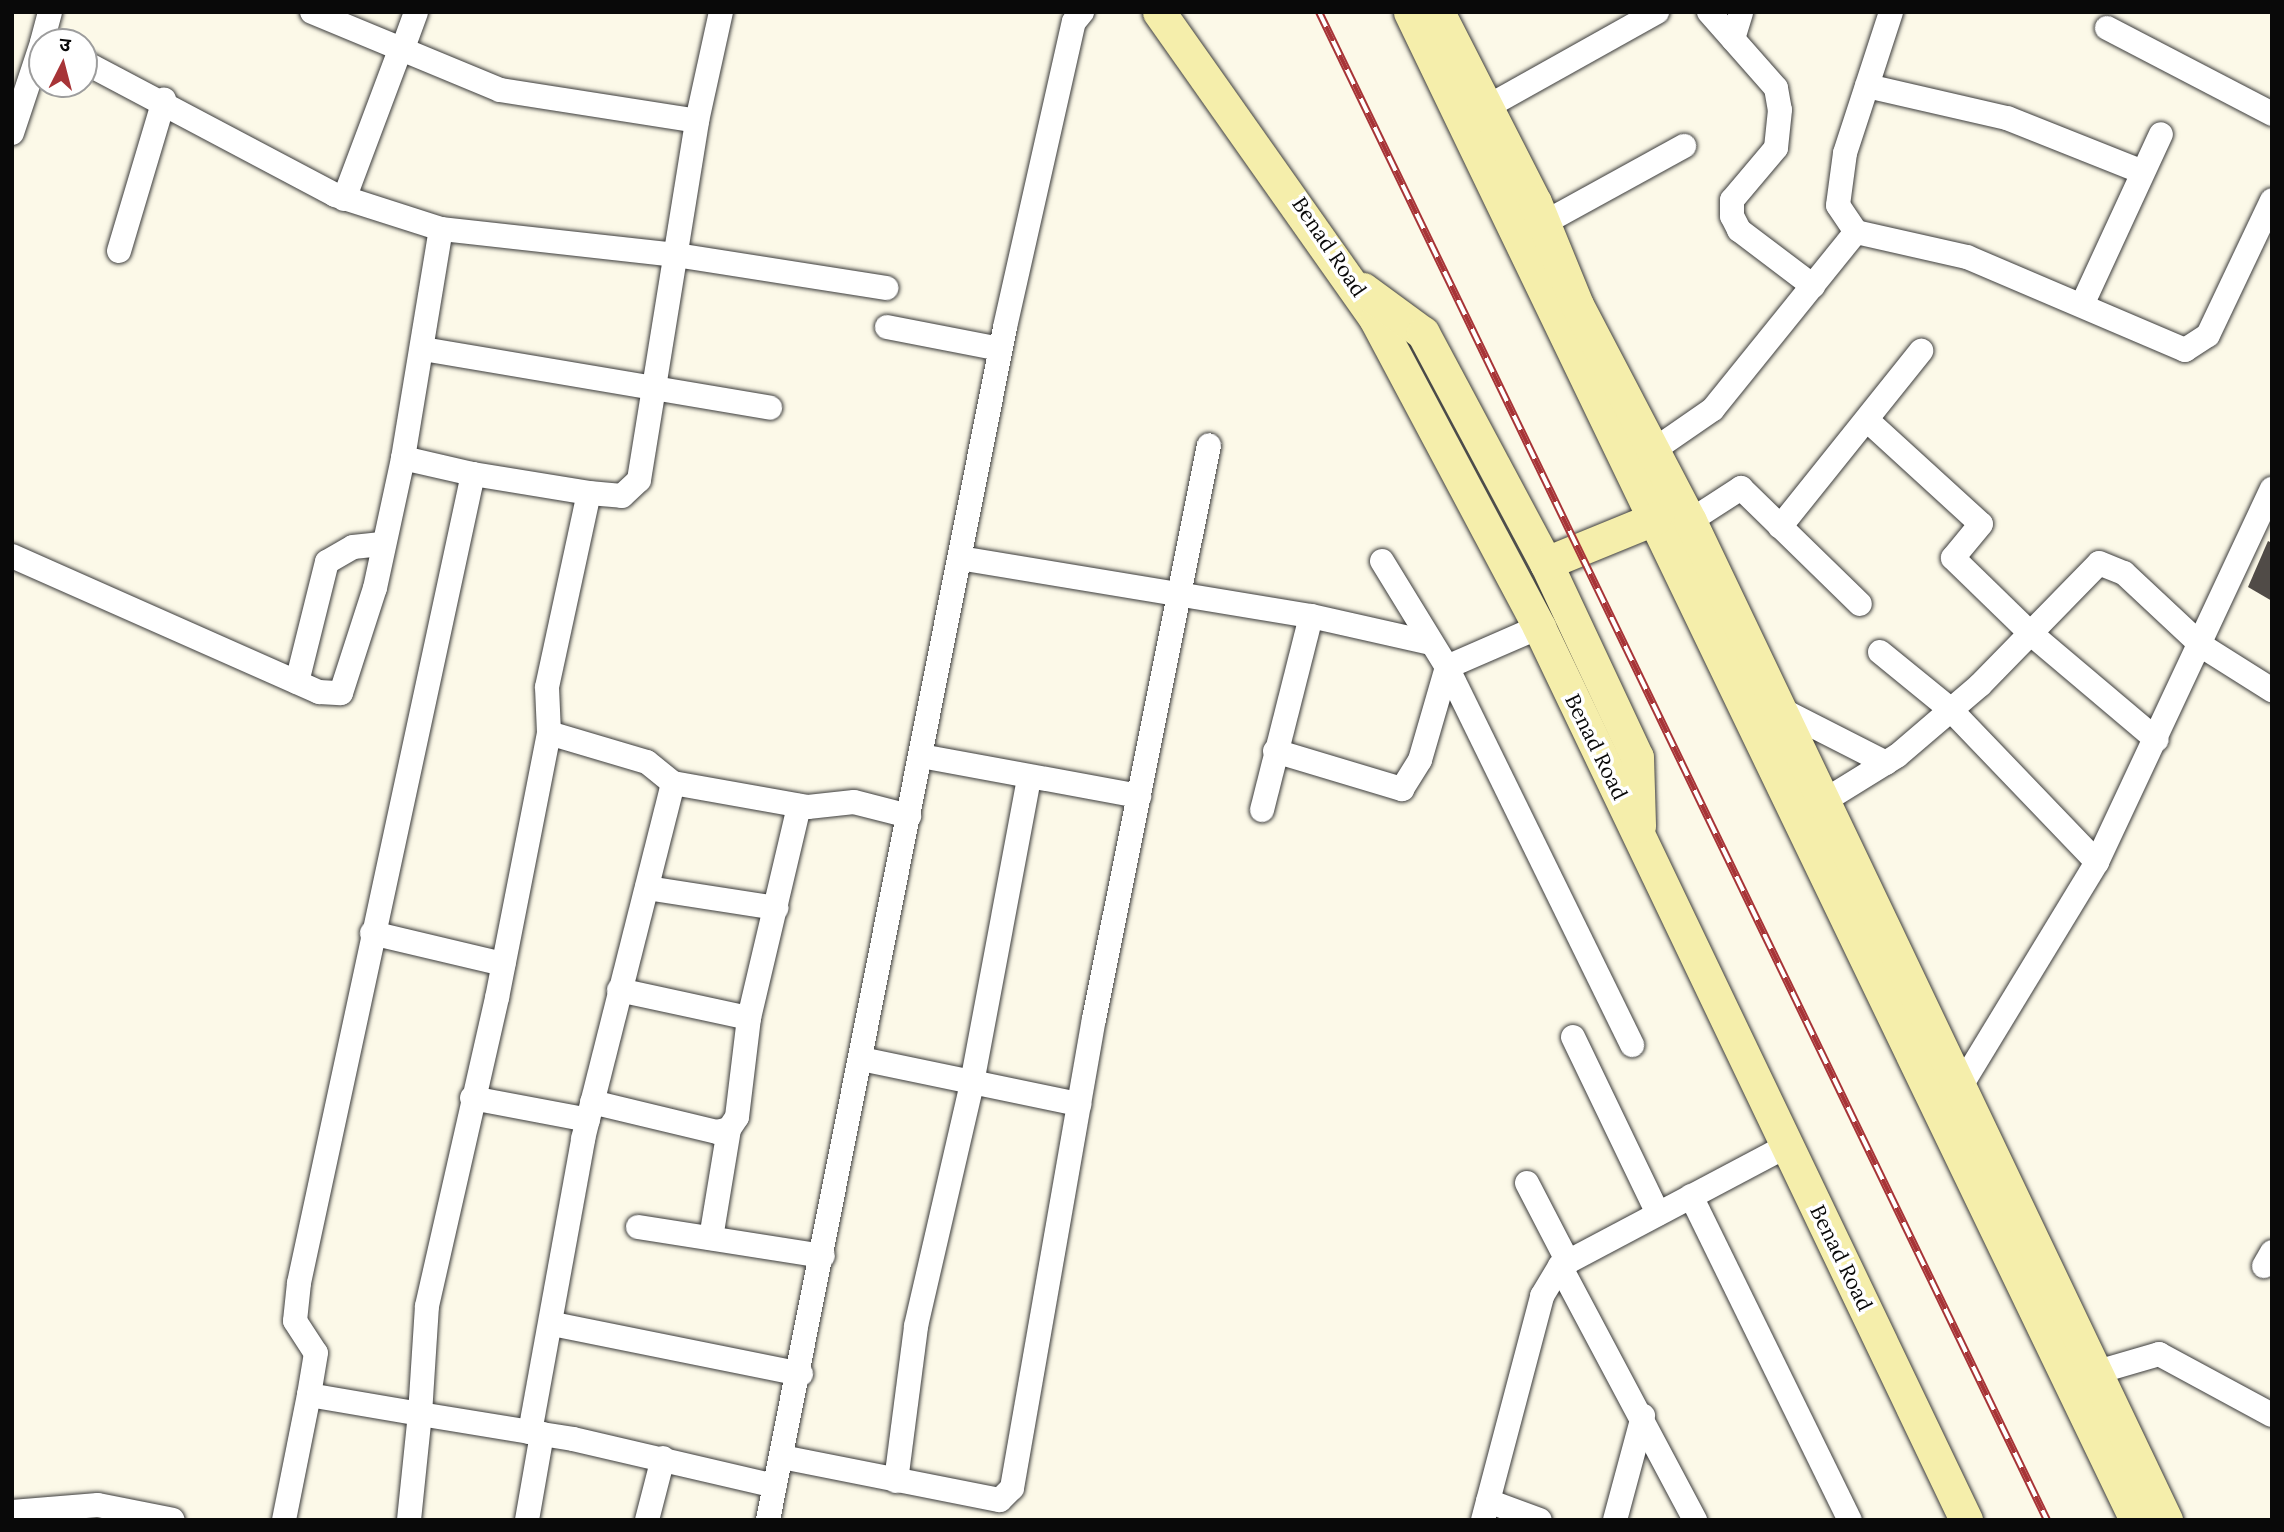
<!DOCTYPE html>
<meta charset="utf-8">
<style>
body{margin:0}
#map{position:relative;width:2284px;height:1532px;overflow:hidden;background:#fcf9e8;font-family:Lora,"Noto Sans Devanagari",serif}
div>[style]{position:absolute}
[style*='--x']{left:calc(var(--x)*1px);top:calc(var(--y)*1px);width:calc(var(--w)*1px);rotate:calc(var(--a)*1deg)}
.building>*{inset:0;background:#504b47}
.roads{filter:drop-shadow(0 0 2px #3c3c3c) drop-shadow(0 0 2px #3c3c3c)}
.street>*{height:24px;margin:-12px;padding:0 12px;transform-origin:12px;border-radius:12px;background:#fff}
.secondary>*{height:33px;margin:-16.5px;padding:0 16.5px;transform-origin:16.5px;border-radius:16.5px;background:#f5eeab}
.rail>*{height:8px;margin-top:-4px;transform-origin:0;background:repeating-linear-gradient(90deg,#fff 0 16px,#a73437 0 32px);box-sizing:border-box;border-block:2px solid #a73437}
span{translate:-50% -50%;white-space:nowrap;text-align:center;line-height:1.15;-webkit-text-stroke:7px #fff;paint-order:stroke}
.street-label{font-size:21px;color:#090909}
.frame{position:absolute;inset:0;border:14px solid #090909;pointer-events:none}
.north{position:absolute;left:28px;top:28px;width:70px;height:70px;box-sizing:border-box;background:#fff;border:2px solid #9d9d9d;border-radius:50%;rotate:6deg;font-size:19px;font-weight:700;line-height:28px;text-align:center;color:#090909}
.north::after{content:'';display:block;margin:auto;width:24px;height:32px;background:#a73437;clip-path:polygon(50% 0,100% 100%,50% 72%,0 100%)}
</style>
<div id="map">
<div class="building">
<div style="clip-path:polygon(2268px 541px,2272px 543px,2272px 601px,2248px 587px)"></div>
</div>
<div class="roads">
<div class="street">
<div style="--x:312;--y:12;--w:204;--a:22.5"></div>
<div style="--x:500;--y:90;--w:199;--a:8.9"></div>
<div style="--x:1709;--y:12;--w:101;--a:48.6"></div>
<div style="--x:1776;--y:88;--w:22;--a:80"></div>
<div style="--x:1780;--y:110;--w:38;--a:96"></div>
<div style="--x:1776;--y:148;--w:68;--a:130.2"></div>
<div style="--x:1732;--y:200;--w:16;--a:90"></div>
<div style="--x:1732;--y:216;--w:16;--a:63"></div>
<div style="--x:1739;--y:230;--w:93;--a:37.1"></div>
<div style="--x:2107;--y:28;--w:186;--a:27.5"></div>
<div style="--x:1733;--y:39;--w:28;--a:-73"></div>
<div style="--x:42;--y:42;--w:31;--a:-75"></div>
<div style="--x:403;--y:48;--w:38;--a:-70"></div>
<div style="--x:84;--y:62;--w:284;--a:27.9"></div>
<div style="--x:335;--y:195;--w:111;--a:17.8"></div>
<div style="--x:441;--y:229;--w:236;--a:6.3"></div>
<div style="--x:676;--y:255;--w:213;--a:8.9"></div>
<div style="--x:1867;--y:86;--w:144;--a:12.9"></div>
<div style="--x:2007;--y:118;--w:146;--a:21.7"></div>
<div style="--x:1487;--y:107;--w:195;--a:-29.2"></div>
<div style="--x:12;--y:133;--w:95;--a:-71.6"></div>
<div style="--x:344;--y:199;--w:162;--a:-69.4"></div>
<div style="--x:1544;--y:223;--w:160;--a:-28.8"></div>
<div style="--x:1856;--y:232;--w:32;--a:-124"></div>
<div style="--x:1838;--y:205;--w:52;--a:-82.3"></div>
<div style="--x:1845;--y:153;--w:148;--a:-71.9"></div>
<div style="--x:119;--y:251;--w:158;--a:-73.4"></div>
<div style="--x:2082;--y:305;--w:188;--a:-65.2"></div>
<div style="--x:887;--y:327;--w:115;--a:11"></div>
<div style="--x:423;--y:349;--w:352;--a:9.6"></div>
<div style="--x:1867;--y:420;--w:154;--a:42.4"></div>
<div style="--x:1981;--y:524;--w:44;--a:129.5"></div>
<div style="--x:1953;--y:558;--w:106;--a:44.2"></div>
<div style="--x:2029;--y:632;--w:167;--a:40.2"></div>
<div style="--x:1651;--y:452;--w:75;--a:-34.7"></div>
<div style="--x:1713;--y:409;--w:228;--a:-51.1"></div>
<div style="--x:1856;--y:232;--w:114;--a:12.7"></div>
<div style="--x:1967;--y:257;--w:237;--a:23.1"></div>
<div style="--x:2185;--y:350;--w:27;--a:-33"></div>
<div style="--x:2208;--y:335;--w:149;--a:-64.6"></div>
<div style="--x:403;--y:458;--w:72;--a:12.9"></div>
<div style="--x:589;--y:493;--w:33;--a:5"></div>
<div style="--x:622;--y:496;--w:23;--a:-43"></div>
<div style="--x:639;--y:480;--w:364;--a:-80.8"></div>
<div style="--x:697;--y:121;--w:112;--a:-77.6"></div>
<div style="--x:1690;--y:521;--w:61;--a:-32.9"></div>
<div style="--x:1741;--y:488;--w:166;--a:44.3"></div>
<div style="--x:1780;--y:527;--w:226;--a:-51.3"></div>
<div style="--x:12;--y:556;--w:336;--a:23.9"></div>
<div style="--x:319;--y:692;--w:22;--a:3"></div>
<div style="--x:341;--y:693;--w:110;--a:-72.1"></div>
<div style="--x:375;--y:588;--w:133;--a:-77.8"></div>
<div style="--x:403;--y:458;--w:232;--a:-80.6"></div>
<div style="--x:960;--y:558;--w:356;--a:9.4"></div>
<div style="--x:1311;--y:616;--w:123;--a:12.7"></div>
<div style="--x:1382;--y:561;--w:124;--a:58.5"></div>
<div style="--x:1447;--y:667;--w:421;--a:63.9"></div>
<div style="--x:1880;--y:652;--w:92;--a:39.2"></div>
<div style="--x:1951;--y:710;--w:211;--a:46.2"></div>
<div style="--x:297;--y:682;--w:124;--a:-76"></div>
<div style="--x:327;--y:562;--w:30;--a:-30"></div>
<div style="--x:353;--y:547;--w:31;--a:-6"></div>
<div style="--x:1780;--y:709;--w:119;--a:27"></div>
<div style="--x:549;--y:733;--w:102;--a:16.5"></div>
<div style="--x:647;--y:762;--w:33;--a:39"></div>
<div style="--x:673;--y:783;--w:137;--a:10.1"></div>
<div style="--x:808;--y:807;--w:46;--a:-6.2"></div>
<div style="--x:854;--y:802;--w:57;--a:14.3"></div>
<div style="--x:1275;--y:751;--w:133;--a:16.7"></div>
<div style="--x:1402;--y:789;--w:34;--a:-58"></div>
<div style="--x:1420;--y:760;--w:97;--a:-73.8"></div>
<div style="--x:1447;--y:667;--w:100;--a:-23.5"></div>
<div style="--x:921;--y:756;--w:222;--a:10.4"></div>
<div style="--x:1824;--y:801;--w:86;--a:-31.7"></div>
<div style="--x:1897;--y:756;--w:109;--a:-40.5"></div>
<div style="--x:1980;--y:685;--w:170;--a:-45.7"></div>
<div style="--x:2099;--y:563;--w:27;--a:22"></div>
<div style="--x:2124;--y:573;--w:107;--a:43.1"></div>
<div style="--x:2202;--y:646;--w:83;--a:32.2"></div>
<div style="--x:1262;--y:810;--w:200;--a:-75.8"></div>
<div style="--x:647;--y:888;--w:131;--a:8.8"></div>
<div style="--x:372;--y:933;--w:135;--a:13.3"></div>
<div style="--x:619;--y:990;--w:133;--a:12.2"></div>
<div style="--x:1573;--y:1037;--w:196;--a:64.3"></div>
<div style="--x:861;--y:1059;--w:223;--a:11.7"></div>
<div style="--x:1949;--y:1094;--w:11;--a:-27"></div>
<div style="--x:1959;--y:1089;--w:266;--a:-58.7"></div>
<div style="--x:2097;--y:862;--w:412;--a:-64.9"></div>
<div style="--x:472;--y:1098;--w:118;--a:10.7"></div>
<div style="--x:592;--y:1102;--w:129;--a:13.5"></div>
<div style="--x:717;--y:1132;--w:12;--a:-14"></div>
<div style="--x:729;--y:1129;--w:14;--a:-56"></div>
<div style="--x:737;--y:1117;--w:100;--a:-83.1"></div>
<div style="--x:749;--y:1018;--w:218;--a:-76.7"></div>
<div style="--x:1527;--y:1183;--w:89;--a:62.6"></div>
<div style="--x:1691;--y:1196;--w:361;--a:63.9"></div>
<div style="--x:638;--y:1227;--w:187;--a:8.9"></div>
<div style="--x:711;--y:1238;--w:110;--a:-80.6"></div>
<div style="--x:1560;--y:1266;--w:257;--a:-27.9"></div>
<div style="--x:2264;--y:1266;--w:16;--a:-60"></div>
<div style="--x:553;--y:1324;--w:253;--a:11.4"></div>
<div style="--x:2094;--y:1373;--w:68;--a:-16.3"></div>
<div style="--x:2159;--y:1354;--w:128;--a:28.4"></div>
<div style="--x:530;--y:1432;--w:298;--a:-79.7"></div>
<div style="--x:583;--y:1139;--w:367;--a:-75.8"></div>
<div style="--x:782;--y:1457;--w:222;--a:11.2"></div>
<div style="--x:1000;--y:1500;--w:17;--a:-45"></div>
<div style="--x:1012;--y:1488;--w:476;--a:-80.1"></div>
<div style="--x:1094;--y:1019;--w:585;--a:-78.67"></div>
<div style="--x:896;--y:1481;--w:156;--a:-82.6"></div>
<div style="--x:916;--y:1326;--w:249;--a:-77"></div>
<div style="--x:972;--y:1083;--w:311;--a:-79.4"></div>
<div style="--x:1488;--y:1501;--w:55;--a:20.1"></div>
<div style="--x:12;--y:1512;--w:86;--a:-4.7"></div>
<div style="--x:98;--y:1505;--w:76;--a:11.3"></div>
<div style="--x:284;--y:1520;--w:127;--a:-78.7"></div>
<div style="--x:409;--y:1520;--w:107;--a:-84.1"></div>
<div style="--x:420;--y:1414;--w:108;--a:-86.3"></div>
<div style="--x:427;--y:1306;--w:316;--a:-77.2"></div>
<div style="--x:497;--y:998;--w:270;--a:-78.9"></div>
<div style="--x:549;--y:733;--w:46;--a:-92.5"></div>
<div style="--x:547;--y:687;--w:198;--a:-77.8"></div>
<div style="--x:589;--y:493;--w:118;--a:-170.7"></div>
<div style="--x:473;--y:474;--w:828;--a:102.14"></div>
<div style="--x:299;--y:1283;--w:38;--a:96"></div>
<div style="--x:295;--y:1321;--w:38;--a:57"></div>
<div style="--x:316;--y:1353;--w:43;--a:99.5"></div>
<div style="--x:309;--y:1395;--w:113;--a:9.7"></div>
<div style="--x:420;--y:1414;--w:111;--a:9.3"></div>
<div style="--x:530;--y:1432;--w:12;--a:9"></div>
<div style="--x:542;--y:1434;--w:31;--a:9"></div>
<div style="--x:573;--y:1439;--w:207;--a:13.1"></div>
<div style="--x:527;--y:1520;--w:87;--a:-80.1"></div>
<div style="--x:647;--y:1520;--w:64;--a:-75.5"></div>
<div style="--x:768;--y:1520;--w:1216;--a:-78.76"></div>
<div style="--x:1005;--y:327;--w:313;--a:-77.3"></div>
<div style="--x:1074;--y:22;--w:13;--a:-51"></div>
<div style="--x:1483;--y:1520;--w:232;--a:-75.2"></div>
<div style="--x:1542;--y:1296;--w:35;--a:-59"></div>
<div style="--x:1560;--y:1266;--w:288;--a:62"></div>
<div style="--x:1615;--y:1520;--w:108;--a:-74.9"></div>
</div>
<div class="secondary">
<div style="--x:1159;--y:12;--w:377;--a:54.8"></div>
<div style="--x:1376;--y:320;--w:348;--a:62"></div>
<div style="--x:1539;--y:627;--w:990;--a:64.44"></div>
<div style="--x:1410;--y:12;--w:1674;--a:64.29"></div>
<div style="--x:1438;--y:12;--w:213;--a:63"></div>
<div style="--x:1535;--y:202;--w:111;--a:67.8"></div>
<div style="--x:1577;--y:305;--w:244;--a:62.4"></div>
<div style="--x:1690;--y:521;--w:1107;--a:64.52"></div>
<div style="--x:1363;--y:289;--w:74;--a:36.3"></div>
<div style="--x:1423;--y:333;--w:261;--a:61.9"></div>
<div style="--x:1546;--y:563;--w:214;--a:64.9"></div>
<div style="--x:1637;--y:757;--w:69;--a:88.3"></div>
<div style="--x:1546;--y:563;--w:117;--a:-22.2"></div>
</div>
</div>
<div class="rail">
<div style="--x:1319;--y:12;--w:1675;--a:64.23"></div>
</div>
<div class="street-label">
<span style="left:1329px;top:247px;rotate:56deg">Benad Road</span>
<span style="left:1596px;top:747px;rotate:64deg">Benad Road</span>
<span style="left:1841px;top:1258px;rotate:64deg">Benad Road</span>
</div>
<div class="frame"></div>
<div class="north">उ</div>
</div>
